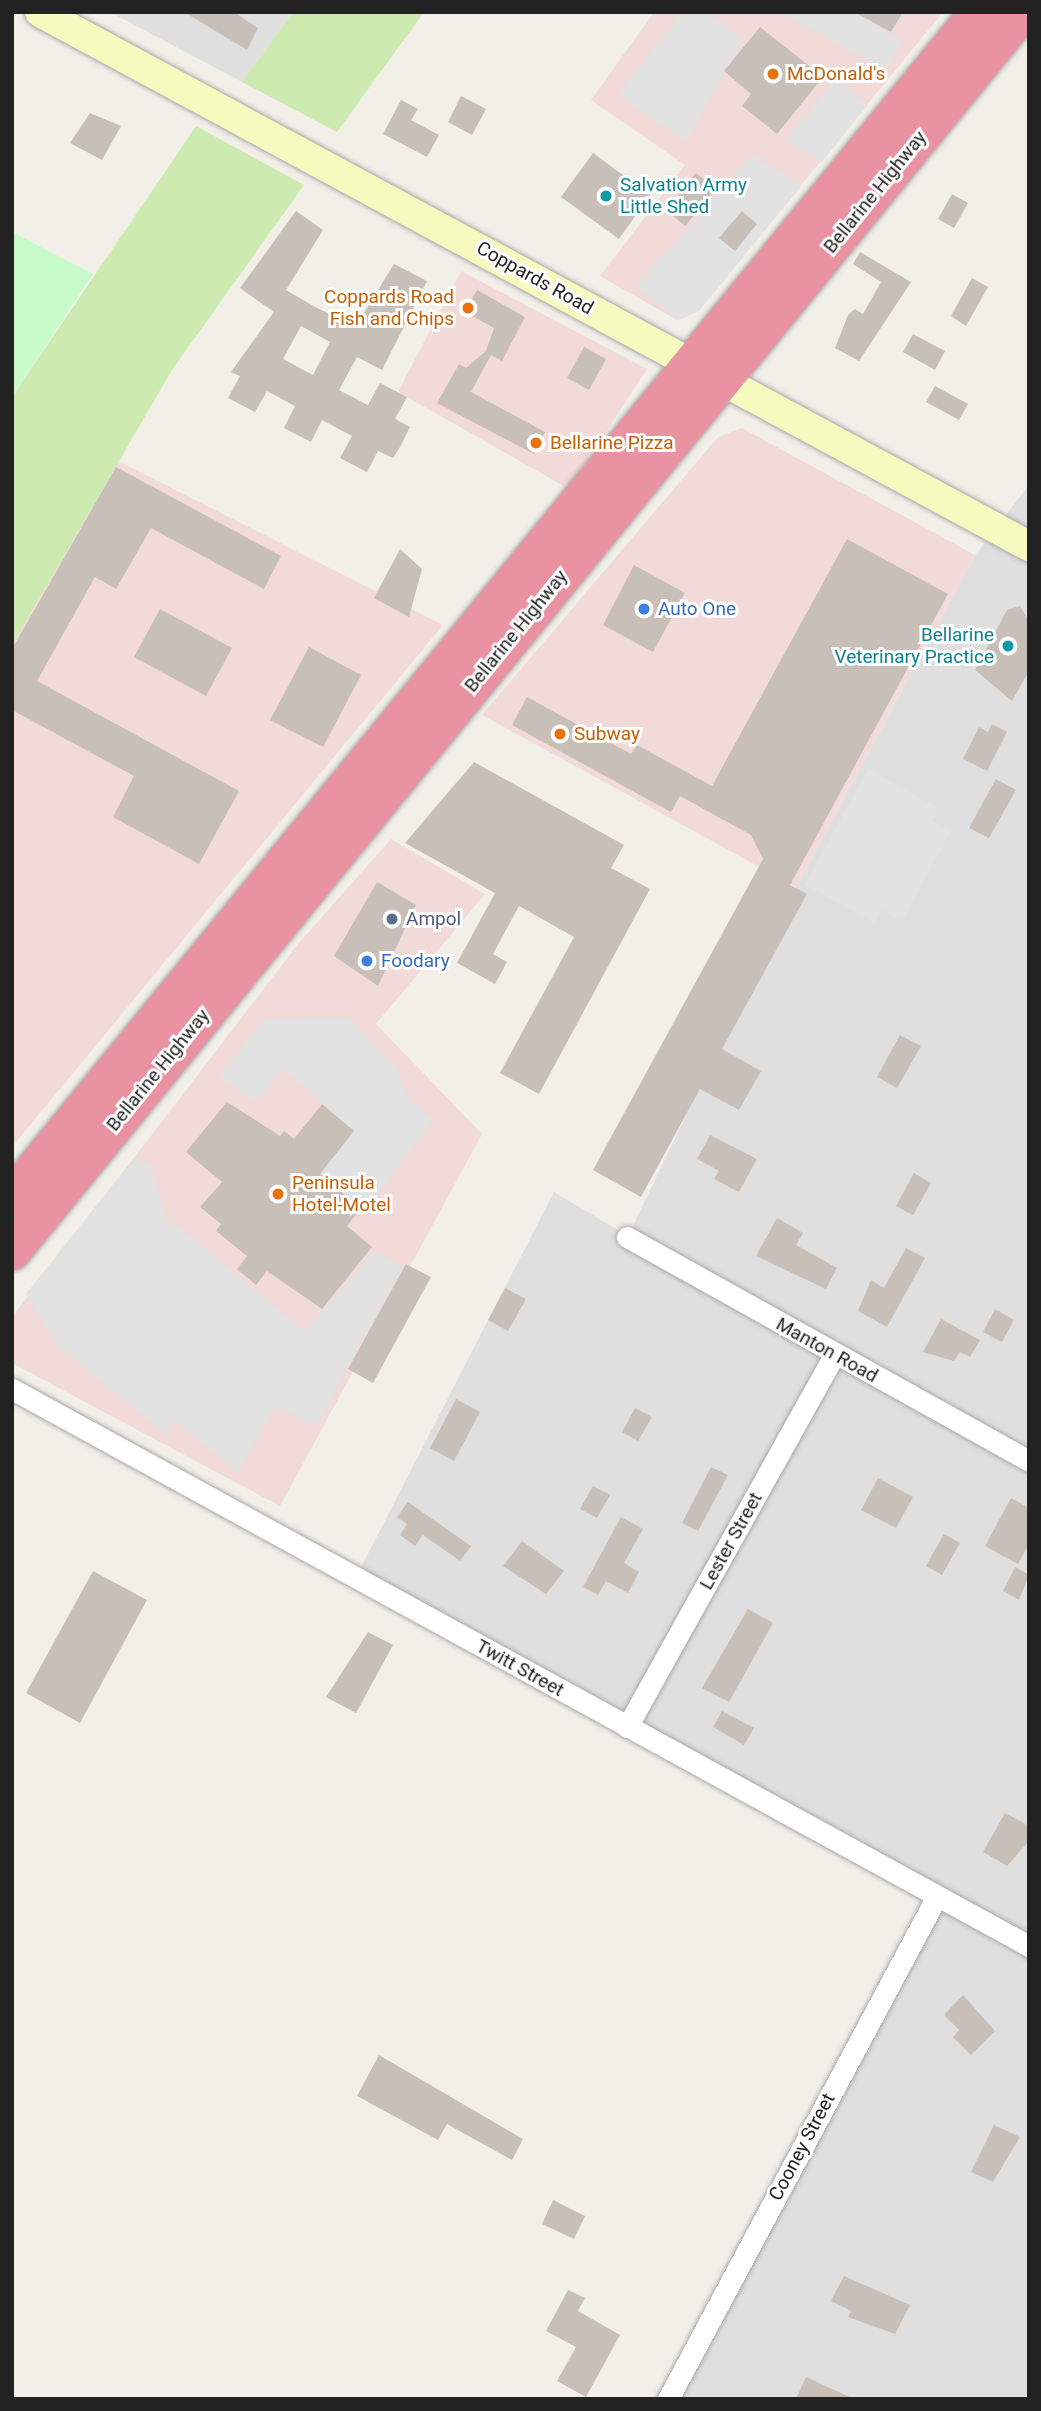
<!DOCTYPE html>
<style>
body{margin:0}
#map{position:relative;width:1041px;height:2411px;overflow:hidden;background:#f2efe9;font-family:Roboto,sans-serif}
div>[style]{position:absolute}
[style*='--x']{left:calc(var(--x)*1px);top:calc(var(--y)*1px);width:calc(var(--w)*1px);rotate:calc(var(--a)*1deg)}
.residential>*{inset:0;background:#e0dfdf}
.commercial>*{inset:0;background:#f2dad9}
.grass>*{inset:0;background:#cdebb0}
.park>*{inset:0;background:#c8facc}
.parking>*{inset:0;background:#e2e2e2}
.building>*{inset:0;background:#c7bfb8}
.roads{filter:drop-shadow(0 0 2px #a9a9a9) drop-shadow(0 0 2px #a9a9a9)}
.street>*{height:21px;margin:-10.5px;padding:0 10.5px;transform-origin:10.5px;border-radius:10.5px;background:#fff}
.secondary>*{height:30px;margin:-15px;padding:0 15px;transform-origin:15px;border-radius:15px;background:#f7fabf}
.highway>*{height:38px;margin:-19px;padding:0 19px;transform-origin:19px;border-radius:19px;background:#e892a2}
.dots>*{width:19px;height:19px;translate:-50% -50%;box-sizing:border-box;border:4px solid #fff;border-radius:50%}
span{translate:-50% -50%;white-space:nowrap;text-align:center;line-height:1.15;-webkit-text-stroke:6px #fff;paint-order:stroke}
.food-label{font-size:19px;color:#c56008}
.left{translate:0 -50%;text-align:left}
.right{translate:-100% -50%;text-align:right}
.culture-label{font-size:19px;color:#0d838f}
.street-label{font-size:19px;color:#222}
.shop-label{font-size:19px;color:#366cbe}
.service-label{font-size:19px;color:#4e5e75}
.frame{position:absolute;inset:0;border:14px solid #222;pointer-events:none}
</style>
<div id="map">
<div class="residential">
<div style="clip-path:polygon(110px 12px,293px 12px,242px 82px)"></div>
<div style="clip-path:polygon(1029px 485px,1029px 2399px,667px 2399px,937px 1896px,356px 1577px,554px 1192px,628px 1236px,796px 887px,975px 555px)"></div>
</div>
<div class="commercial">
<div style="clip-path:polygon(654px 12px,943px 12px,700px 309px,677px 320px,600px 276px,685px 165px,591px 100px)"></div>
<div style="clip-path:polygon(461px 271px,647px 369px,569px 489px,398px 392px)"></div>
<div style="clip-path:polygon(742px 428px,975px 555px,796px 887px,482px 715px,718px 437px)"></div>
<div style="clip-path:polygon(116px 460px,443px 625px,12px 1147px,12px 645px)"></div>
<div style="clip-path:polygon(391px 839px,485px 894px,376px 1024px,482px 1134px,280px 1506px,12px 1363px,12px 1317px,298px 944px)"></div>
</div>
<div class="grass">
<div style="clip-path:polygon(293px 12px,424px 12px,337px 132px,242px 82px)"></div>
<div style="clip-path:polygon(196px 126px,304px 185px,172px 370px,12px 645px,12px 397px)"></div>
</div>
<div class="park">
<div style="clip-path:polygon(12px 232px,93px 274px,12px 397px)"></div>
</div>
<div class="parking">
<div style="clip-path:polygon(682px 12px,707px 12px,743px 40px,686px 141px,618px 96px)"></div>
<div style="clip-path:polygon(780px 12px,854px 12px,902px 41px,886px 70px)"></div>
<div style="clip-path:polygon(835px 80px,867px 106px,821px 163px,786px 139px)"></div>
<div style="clip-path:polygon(752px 155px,802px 185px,699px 311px,679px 320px,636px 286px)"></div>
<div style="clip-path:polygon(868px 769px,938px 808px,932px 821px,951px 831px,902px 921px,882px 910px,875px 923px,805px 885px)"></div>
<div style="clip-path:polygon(349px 1018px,393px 1065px,409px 1099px,432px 1120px,365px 1211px,320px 1174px,354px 1131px,283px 1068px,256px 1102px,219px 1077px,263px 1019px)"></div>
<div style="clip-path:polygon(134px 1158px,150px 1165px,166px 1217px,305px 1332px,374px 1251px,403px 1267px,316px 1426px,275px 1405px,238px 1473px,172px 1418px,168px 1436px,59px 1347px,26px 1294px)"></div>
</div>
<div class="building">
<div style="clip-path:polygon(184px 12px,234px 12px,258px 28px,247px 50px)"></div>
<div style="clip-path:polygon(854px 12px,903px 12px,891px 32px)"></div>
<div style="clip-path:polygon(760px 27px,823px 77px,777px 134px,742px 106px,751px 94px,724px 71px)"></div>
<div style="clip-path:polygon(461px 96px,486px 109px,472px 135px,448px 122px)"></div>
<div style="clip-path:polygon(401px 100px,418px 109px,411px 120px,439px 135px,427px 157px,383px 134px)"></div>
<div style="clip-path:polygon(90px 113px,121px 126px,102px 160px,70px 143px)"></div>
<div style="clip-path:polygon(593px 153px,650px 195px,619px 239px,561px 197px)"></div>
<div style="clip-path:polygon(696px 173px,716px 189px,685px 226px,666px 210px)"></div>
<div style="clip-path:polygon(952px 194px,968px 203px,954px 228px,938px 219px)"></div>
<div style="clip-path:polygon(evenodd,296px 211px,323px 230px,286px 290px,317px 308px,356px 326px,394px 264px,427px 281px,382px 370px,357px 357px,339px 390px,368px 405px,380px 383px,407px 397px,395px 419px,410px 427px,400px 447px,393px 458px,378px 451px,367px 472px,340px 458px,352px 436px,322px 420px,311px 442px,284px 428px,295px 406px,267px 391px,255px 412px,228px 398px,240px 376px,231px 372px,274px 312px,240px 288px,296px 211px,301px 326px,330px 342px,313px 375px,283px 359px,301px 326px)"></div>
<div style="clip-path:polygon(742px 211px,757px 224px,735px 251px,719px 238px)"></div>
<div style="clip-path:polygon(860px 252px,911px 282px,859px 361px,835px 348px,848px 315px,855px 309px,863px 314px,881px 282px,853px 264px)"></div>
<div style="clip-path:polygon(972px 278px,988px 287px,966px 326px,951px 316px)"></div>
<div style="clip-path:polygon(477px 290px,525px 317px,502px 361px,491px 355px,471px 392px,545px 432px,534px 454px,437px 403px,459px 364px,466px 368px,486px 351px,494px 328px,465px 312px)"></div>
<div style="clip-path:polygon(913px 334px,945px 351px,935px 370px,903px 352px)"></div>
<div style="clip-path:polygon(584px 347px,606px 359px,589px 390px,567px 378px)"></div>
<div style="clip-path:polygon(935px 386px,968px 404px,959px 420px,926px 402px)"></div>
<div style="clip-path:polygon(116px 467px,281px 556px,264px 589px,151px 528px,116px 589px,95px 577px,37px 681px,239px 791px,199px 864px,113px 817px,134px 776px,12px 710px,12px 649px)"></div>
<div style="clip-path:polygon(847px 539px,948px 594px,790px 885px,807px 894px,722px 1049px,761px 1071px,739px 1110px,700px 1089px,641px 1197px,593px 1170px,763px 859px,751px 835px,680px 796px,671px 812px,512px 725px,527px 697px,631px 754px,637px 745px,712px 786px)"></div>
<div style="clip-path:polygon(400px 549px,422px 569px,409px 617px,374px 598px)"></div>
<div style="clip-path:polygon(634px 565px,685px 593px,653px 652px,603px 625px)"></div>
<div style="clip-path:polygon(1020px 606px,1029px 621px,1029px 671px,1012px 701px,975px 670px,1007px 610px)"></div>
<div style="clip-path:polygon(160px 609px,232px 648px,206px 696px,134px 657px)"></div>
<div style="clip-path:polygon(309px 647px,361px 675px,323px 747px,270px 720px)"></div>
<div style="clip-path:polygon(992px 724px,1007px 732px,987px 771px,963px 759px,979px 727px,988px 732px)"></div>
<div style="clip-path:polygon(474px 762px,624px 845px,611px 868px,650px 889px,539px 1094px,500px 1073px,574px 937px,519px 906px,493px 954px,507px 962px,495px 984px,457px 963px,495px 893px,405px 843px)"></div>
<div style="clip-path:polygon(996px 779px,1016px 790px,989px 838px,969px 828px)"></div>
<div style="clip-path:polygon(377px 882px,416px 905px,378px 986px,334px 956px)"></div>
<div style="clip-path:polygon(900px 1035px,921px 1046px,897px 1088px,877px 1077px)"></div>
<div style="clip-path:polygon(227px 1102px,280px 1136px,284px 1131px,294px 1139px,322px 1104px,354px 1131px,320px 1174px,361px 1208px,347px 1226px,372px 1247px,322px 1309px,267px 1271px,256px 1285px,237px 1269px,247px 1256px,216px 1231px,221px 1224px,200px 1207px,222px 1182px,186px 1152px)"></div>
<div style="clip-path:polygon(710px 1135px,757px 1159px,739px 1192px,714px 1179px,719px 1171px,697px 1159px)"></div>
<div style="clip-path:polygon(914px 1173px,931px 1183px,913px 1215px,896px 1206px)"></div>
<div style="clip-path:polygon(777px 1218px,803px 1233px,796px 1245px,837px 1268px,826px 1289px,756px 1256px)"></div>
<div style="clip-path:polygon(906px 1248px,925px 1258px,887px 1327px,858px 1311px,871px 1280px,884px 1288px)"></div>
<div style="clip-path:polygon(406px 1264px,431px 1277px,373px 1383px,348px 1369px)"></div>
<div style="clip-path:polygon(505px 1288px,526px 1299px,508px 1331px,488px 1320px)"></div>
<div style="clip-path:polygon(995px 1309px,1014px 1320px,1002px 1342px,983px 1332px)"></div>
<div style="clip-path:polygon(941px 1319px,980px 1340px,970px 1357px,960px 1352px,954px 1361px,923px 1352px)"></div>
<div style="clip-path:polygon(456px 1399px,480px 1412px,454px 1461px,430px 1448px)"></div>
<div style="clip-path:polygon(635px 1408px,652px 1417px,638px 1441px,622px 1432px)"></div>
<div style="clip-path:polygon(711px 1467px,728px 1475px,698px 1531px,682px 1523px)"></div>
<div style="clip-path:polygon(878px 1478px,913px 1497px,896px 1528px,861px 1510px)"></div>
<div style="clip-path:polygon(593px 1486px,610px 1495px,597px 1518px,580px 1509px)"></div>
<div style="clip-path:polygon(1011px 1498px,1029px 1508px,1029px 1544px,1018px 1564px,985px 1546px)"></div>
<div style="clip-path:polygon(408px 1502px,471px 1546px,460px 1561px,423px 1535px,415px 1546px,400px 1535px,407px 1524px,397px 1517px)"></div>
<div style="clip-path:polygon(621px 1517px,643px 1529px,624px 1563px,639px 1572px,628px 1593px,606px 1581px,598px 1595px,583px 1587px)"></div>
<div style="clip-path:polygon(944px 1534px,960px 1543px,942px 1575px,926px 1566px)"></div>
<div style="clip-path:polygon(522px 1541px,564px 1571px,546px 1594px,503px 1566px)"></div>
<div style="clip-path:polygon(1015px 1567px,1029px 1575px,1019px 1600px,1003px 1591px)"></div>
<div style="clip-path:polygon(93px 1571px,147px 1600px,80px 1723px,26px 1693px)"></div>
<div style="clip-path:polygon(748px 1609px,773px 1623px,729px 1702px,702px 1688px)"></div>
<div style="clip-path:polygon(368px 1632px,393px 1645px,356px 1713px,326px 1697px)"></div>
<div style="clip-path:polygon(722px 1711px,754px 1728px,744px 1745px,713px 1727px)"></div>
<div style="clip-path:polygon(1005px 1813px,1029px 1826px,1029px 1841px,1007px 1866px,983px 1852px)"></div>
<div style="clip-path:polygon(963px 1995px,995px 2031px,971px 2055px,953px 2037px,959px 2030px,944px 2015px)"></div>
<div style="clip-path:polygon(379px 2055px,523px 2139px,512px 2160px,447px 2124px,438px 2140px,357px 2096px)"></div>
<div style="clip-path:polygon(994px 2125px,1020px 2137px,993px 2182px,971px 2172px)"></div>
<div style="clip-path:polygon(553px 2200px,585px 2216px,574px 2239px,542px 2224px)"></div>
<div style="clip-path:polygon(844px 2276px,910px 2305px,895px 2334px,848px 2317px,851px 2311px,831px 2301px)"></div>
<div style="clip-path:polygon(568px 2290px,585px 2298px,578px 2311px,620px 2335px,586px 2397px,557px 2381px,576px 2347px,546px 2331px)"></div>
<div style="clip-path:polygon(806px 2377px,854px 2399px,796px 2399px)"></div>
</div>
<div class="roads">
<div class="street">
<div style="--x:627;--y:1237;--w:460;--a:29.1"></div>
<div style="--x:12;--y:1389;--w:1160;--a:28.71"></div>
<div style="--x:627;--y:1727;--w:426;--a:-60.9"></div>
<div style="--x:668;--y:2399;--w:570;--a:-61.86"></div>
</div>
<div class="secondary">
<div style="--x:40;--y:12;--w:1124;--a:28.37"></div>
</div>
<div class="highway">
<div style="--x:12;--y:1197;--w:1529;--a:-50.78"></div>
<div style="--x:12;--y:1251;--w:1599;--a:-50.81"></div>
</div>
</div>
<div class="dots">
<div style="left:773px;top:74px;background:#e8710a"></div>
<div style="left:606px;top:196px;background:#0f9aa8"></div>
<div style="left:468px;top:308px;background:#e8710a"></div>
<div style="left:536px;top:443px;background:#e8710a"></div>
<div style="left:644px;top:609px;background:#3f7fe0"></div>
<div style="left:1008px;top:646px;background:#0f9aa8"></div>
<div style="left:560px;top:734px;background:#e8710a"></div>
<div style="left:392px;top:919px;background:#5c6f8a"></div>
<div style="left:367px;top:961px;background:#3f7fe0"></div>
<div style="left:278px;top:1194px;background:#e8710a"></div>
</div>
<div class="food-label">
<span class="left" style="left:787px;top:74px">McDonald's</span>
<span class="right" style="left:454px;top:308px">Coppards Road<br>Fish and Chips</span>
<span class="left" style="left:550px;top:443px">Bellarine Pizza</span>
<span class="left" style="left:574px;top:734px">Subway</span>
<span class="left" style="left:292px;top:1194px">Peninsula<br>Hotel-Motel</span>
</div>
<div class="culture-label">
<span class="left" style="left:620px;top:196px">Salvation Army<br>Little Shed</span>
<span class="right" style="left:994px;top:646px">Bellarine<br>Veterinary Practice</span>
</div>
<div class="street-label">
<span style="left:875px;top:192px;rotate:-51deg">Bellarine Highway</span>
<span style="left:535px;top:278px;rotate:29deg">Coppards Road</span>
<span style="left:516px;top:631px;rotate:-51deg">Bellarine Highway</span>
<span style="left:158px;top:1070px;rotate:-51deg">Bellarine Highway</span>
<span style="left:827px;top:1350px;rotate:29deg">Manton Road</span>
<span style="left:731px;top:1541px;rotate:-61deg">Lester Street</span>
<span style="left:520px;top:1668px;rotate:29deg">Twitt Street</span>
<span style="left:802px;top:2147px;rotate:-62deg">Cooney Street</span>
</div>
<div class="shop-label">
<span class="left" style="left:658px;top:609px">Auto One</span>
<span class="left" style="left:381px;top:961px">Foodary</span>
</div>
<div class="service-label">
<span class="left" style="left:406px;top:919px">Ampol</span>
</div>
<div class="frame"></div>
</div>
